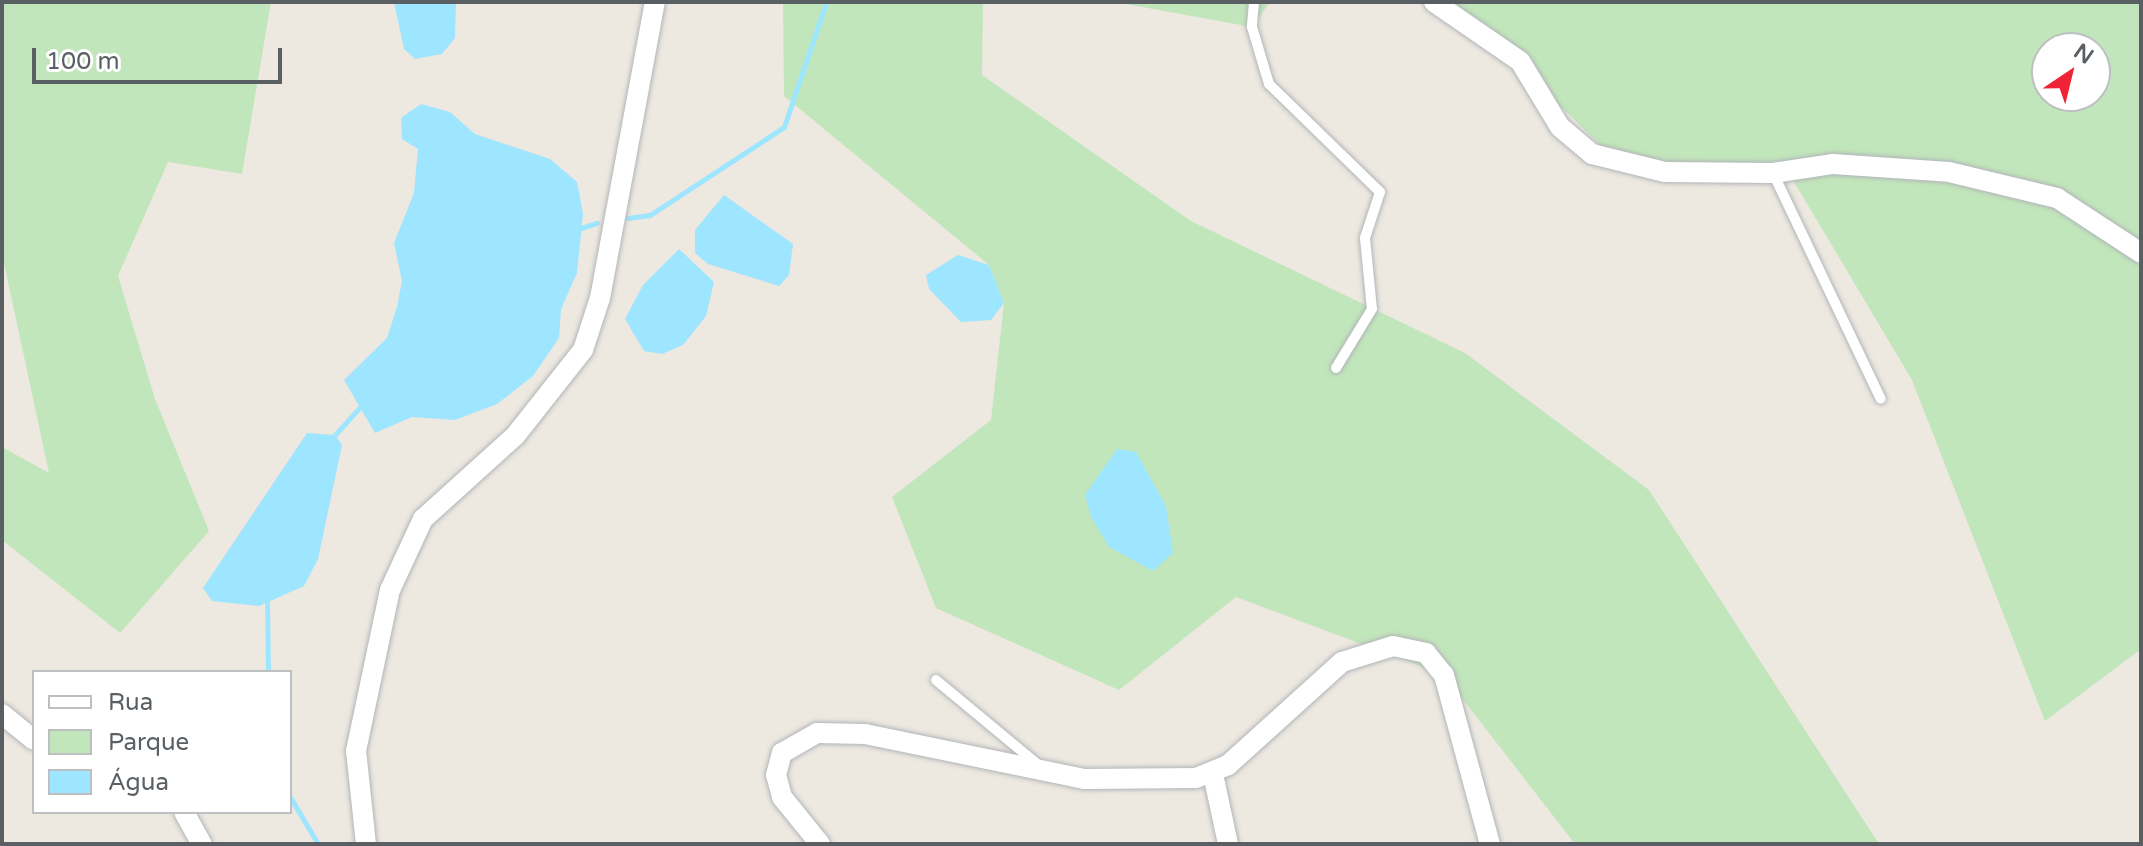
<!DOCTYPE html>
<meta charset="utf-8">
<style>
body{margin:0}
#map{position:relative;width:2143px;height:846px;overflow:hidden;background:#ede8e0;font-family:"Varela Round",sans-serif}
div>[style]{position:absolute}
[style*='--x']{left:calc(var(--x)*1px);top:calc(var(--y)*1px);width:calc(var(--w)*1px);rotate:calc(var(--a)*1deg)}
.green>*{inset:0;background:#c2e6bb}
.water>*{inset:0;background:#9ee5ff}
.stream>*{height:5px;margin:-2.5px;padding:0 2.5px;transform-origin:2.5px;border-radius:2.5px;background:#9ee5ff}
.roads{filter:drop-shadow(0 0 2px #b1b5b9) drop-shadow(0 0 2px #b1b5b9)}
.lane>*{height:10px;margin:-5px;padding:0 5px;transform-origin:5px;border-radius:5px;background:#fff}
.street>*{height:20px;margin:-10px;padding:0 10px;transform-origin:10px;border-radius:10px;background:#fff}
span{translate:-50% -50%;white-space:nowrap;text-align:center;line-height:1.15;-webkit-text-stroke:7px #fff;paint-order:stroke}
.frame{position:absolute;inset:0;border:4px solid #595f62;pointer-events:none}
.legend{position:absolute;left:32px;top:670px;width:260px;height:144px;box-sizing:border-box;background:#fff;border:2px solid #bdbfc0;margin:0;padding:10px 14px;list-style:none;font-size:24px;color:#595f62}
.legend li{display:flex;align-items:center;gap:16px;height:40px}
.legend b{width:40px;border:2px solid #bdbfc0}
.north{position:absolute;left:2031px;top:32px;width:80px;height:80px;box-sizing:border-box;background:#fff;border:2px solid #bdbfc0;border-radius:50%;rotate:35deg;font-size:22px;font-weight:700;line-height:32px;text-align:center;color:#595f62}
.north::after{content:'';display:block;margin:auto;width:28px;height:36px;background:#f02336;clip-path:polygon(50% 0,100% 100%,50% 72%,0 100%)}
.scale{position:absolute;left:32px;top:48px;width:250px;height:36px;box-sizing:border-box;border:4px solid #595f62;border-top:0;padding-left:10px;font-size:24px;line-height:28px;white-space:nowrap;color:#595f62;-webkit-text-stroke:6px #fff;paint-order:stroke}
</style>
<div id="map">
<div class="green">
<div style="clip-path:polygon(2px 2px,271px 2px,242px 174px,168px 162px,118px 276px,155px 399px,209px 531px,120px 633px,2px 540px,2px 447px,49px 473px,2px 254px)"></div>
<div style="clip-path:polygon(783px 2px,983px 2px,982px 75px,1191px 221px,1465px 353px,1649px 490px,1879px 844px,1575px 844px,1444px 675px,1236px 597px,1119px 690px,936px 608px,892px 497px,991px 420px,1004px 303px,989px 265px,784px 96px)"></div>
<div style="clip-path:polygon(1115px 2px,1270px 2px,1252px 27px)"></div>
<div style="clip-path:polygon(evenodd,1423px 2px,2141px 2px,2141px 649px,2045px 721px,1912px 380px,1787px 170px,1618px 162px,1496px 44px,1423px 2px,2047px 48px,2095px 48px,2095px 96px,2047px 96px,2047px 48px)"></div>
</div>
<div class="water">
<div style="clip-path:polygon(394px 2px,456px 2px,455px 38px,442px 54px,415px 59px,404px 49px)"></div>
<div style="clip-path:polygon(421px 104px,450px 112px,475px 134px,550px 159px,577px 182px,583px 214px,577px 273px,561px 309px,559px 338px,533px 376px,497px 404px,455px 420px,412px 417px,375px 433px,344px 380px,387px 338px,397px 307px,402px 281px,394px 243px,414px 193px,418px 149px,402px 139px,401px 118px)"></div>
<div style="clip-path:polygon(724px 195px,793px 244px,789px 275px,779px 286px,708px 264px,695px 253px,695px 230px)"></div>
<div style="clip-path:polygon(679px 249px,714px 282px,706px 316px,683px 345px,662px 354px,644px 351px,625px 319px,643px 285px)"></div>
<div style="clip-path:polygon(958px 255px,989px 265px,1004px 303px,991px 320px,961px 322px,929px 289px,926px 275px)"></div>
<div style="clip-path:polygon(307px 433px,335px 435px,342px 445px,318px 559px,304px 586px,259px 606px,212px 601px,203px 588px)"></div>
<div style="clip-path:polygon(1117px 449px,1136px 452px,1166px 506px,1173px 553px,1153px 571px,1109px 547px,1091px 517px,1085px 495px)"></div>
</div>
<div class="stream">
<div style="--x:628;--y:218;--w:22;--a:-8"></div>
<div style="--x:650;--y:215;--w:160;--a:-33.3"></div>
<div style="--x:784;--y:127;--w:132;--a:-71.4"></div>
<div style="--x:575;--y:230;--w:23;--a:-18"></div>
<div style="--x:332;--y:438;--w:42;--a:-47.9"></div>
<div style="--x:267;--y:600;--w:72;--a:89.2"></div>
<div style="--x:290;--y:797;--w:55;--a:59.2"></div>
</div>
<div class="roads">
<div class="lane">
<div style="--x:1254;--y:2;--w:25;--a:95"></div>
<div style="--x:1252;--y:27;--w:59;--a:73.4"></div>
<div style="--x:1269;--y:84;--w:155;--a:44.2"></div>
<div style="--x:1380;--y:192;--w:48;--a:108.1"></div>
<div style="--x:1365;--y:238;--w:71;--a:84.4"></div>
<div style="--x:1372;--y:309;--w:69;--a:121.4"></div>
<div style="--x:1773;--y:173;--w:250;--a:64.5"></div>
<div style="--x:936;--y:680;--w:131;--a:39.7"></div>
</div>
<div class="street">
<div style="--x:1434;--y:2;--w:104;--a:34.5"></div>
<div style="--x:1520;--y:61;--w:77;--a:58.8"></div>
<div style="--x:1560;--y:127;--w:42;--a:40.2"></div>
<div style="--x:1592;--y:154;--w:75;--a:13.9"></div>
<div style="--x:1665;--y:172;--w:108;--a:0.5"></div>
<div style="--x:1773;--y:173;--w:61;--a:-8.5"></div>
<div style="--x:1833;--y:164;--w:116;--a:3.9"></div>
<div style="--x:1949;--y:172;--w:111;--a:13.5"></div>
<div style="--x:2057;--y:198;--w:100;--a:33.2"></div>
<div style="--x:2;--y:714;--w:41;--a:39.1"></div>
<div style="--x:1213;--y:774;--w:72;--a:77.9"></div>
<div style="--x:184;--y:812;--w:37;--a:61"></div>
<div style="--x:366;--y:844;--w:94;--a:-96.1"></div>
<div style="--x:356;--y:751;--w:165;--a:-78.1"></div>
<div style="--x:390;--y:590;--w:78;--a:-65.1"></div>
<div style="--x:423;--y:519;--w:124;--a:-42.1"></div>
<div style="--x:515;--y:436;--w:110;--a:-51.7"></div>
<div style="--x:583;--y:350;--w:55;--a:-71.9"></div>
<div style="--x:600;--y:298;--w:301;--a:-79.5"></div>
<div style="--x:820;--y:844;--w:60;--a:-129"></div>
<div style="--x:782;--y:797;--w:23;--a:-105"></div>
<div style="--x:776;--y:775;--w:23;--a:-75"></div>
<div style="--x:782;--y:753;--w:40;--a:-29.7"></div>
<div style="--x:817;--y:733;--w:48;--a:1.2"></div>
<div style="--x:865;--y:734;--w:224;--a:11.6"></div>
<div style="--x:1084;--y:779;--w:112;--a:-0.5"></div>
<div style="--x:1196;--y:778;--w:35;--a:-22"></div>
<div style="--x:1228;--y:765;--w:154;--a:-42.1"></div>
<div style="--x:1342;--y:662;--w:53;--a:-17.4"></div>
<div style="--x:1393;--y:646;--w:34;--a:12"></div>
<div style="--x:1426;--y:653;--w:28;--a:51"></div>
<div style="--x:1444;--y:675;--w:175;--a:74.8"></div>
</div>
</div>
<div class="frame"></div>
<ul class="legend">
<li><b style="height:10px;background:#fff"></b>Rua</li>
<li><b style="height:22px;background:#c2e6bb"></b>Parque</li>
<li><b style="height:22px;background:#9ee5ff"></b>Água</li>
</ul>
<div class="north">N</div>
<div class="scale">100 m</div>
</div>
